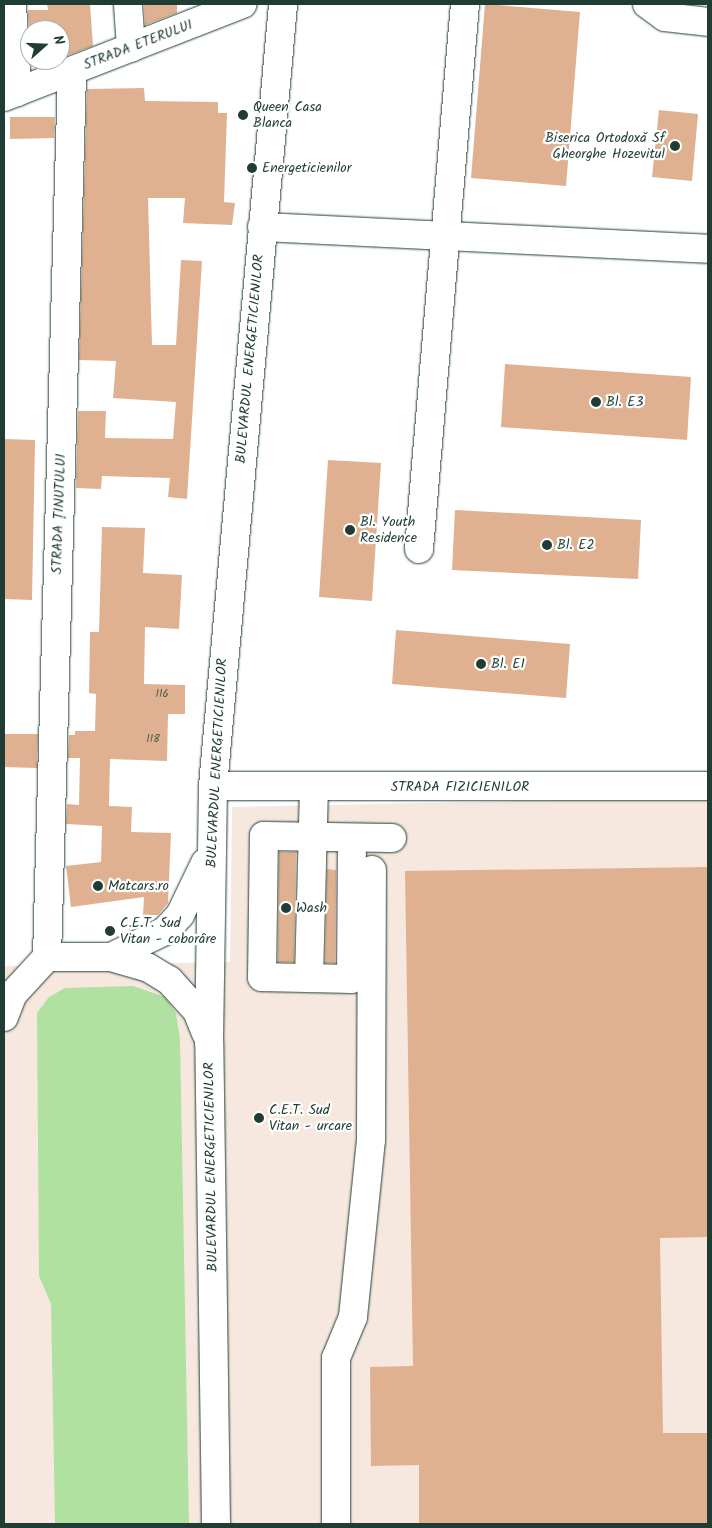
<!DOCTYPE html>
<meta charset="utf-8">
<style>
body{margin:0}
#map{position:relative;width:712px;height:1528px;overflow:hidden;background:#fff;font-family:Kalam,sans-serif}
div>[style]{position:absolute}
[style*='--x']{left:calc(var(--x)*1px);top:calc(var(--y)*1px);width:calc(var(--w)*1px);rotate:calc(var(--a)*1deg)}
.built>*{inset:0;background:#f6e8de}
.green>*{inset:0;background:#b1e1a0}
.building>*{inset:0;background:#e0b191}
.roads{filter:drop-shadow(0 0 1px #1f3d34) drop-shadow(0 0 1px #1f3d34)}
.minor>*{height:28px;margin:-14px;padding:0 14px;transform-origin:14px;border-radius:14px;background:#fff}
.dots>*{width:14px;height:14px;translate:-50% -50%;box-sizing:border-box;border:2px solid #fff;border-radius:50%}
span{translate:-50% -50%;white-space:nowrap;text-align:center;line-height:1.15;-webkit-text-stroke:4.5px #fff;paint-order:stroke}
.number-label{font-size:11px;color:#4f5a4b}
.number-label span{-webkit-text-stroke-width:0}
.street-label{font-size:14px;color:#1f3d34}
.poi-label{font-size:14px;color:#1f3d34}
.left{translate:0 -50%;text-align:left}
.right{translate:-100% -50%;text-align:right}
.frame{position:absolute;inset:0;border:5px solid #1f3d34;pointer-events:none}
.north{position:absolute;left:20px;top:20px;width:50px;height:50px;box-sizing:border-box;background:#fff;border:1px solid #a5b1ae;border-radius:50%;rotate:70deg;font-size:14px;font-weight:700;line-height:20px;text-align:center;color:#1f3d34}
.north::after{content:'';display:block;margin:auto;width:18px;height:22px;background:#1f3d34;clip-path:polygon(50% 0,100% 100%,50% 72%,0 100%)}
</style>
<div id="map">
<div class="built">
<div style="clip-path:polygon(708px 797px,708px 1524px,4px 1524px,4px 966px,230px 962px,232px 807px)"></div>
</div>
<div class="green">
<div style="clip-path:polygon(133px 986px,165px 997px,176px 1013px,180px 1039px,189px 1524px,55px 1524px,51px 1304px,39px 1276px,37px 1013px,49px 997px,65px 988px)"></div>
</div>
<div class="building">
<div style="clip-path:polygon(47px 4px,90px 4px,93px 46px,60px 58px,60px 30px,30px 30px,30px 45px,28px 10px,48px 10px)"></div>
<div style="clip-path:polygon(144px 4px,177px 4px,177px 13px,145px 25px)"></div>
<div style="clip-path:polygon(485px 4px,580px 12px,566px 186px,471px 178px)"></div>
<div style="clip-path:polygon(144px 88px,145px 101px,218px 102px,218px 113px,227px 113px,224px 202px,235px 203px,232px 225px,183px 223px,185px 198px,148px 198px,152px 345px,176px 345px,181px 260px,202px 261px,187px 499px,168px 497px,170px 478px,102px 476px,101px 489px,76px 488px,78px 411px,106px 411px,105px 438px,173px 439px,176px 402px,113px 398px,116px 361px,79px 360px,87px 89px)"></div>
<div style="clip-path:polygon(659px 110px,698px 114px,692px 181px,652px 177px)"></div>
<div style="clip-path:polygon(10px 117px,55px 117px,54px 138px,10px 139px)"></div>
<div style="clip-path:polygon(505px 364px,691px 377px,687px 440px,501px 427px)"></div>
<div style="clip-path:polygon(4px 439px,35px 440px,32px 600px,4px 599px)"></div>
<div style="clip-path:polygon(328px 460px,381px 463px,372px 601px,319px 597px)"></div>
<div style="clip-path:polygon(455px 510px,641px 520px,638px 579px,452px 570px)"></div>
<div style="clip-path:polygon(102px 527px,145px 528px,143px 573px,182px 575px,179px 629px,145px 627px,144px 684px,185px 685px,185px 714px,168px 714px,167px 761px,110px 759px,109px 806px,132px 807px,131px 832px,171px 833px,168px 903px,158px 915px,143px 915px,144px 897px,71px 907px,66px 866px,101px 862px,102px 826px,66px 824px,67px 804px,79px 805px,80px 758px,68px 758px,69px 735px,75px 735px,75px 731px,95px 731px,96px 694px,89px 693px,90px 632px,99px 632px)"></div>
<div style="clip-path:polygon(396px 630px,570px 644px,566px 698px,392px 684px)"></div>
<div style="clip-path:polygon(4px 734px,38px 734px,37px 768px,4px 767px)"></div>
<div style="clip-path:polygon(279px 852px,296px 852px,294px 962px,278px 962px)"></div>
<div style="clip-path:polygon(708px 867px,708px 1237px,660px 1238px,663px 1433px,708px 1433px,708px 1524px,419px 1524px,419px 1465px,371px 1466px,370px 1367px,413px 1366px,405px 871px)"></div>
<div style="clip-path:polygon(327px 869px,336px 870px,335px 963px,325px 963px)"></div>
</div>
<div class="roads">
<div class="minor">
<div style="--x:12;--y:4;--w:88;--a:86.7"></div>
<div style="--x:128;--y:4;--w:44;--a:86.1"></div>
<div style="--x:647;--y:4;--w:22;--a:36"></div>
<div style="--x:665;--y:17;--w:43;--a:6.6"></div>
<div style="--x:4;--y:97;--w:256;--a:-21.3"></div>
<div style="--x:262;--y:227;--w:447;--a:2.8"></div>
<div style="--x:419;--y:549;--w:547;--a:-85.18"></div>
<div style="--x:213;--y:786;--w:495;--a:0"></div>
<div style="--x:352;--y:839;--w:140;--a:90.4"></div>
<div style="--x:351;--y:979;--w:89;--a:-178.7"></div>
<div style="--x:262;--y:977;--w:141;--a:-89.2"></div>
<div style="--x:264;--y:836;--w:128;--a:0.9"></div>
<div style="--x:47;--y:957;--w:886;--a:-88.38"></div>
<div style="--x:111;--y:957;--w:60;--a:-25.7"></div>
<div style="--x:165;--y:931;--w:22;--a:-47"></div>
<div style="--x:180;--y:915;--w:58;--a:-64.3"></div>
<div style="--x:309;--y:978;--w:190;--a:-88.5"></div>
<div style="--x:4;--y:1017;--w:25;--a:-69"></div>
<div style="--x:13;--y:994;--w:50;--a:-47.4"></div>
<div style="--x:47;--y:957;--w:64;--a:0"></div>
<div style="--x:111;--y:957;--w:37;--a:16"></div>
<div style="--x:147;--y:967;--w:26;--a:31"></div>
<div style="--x:169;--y:980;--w:42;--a:47.9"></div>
<div style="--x:197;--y:1011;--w:24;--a:68"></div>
<div style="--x:216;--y:1524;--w:482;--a:-90.8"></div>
<div style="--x:209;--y:1042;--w:256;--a:-89.1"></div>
<div style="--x:213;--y:786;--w:785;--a:-84.88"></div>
<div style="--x:336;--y:1524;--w:166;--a:-90"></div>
<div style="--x:336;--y:1358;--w:44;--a:-67.5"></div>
<div style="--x:353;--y:1317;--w:178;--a:-84.2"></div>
<div style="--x:371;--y:1140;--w:270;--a:-89.8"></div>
</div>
</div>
<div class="dots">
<div style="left:243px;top:115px;background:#1f3d34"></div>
<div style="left:675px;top:146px;background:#1f3d34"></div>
<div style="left:252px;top:168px;background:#1f3d34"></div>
<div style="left:596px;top:402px;background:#1f3d34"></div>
<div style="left:350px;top:530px;background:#1f3d34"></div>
<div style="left:547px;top:545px;background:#1f3d34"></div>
<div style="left:481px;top:664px;background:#1f3d34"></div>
<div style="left:98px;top:886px;background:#1f3d34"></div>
<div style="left:286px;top:908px;background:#1f3d34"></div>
<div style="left:110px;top:931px;background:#1f3d34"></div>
<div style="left:259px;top:1118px;background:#1f3d34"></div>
</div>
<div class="number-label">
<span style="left:162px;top:694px">116</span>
<span style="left:153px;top:739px">118</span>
</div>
<div class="street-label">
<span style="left:138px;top:45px;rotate:-21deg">STRADA ETERULUI</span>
<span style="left:250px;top:359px;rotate:-85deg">BULEVARDUL ENERGETICIENILOR</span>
<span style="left:59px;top:514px;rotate:-88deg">STRADA ȚINUTULUI</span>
<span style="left:217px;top:763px;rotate:-87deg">BULEVARDUL ENERGETICIENILOR</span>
<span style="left:460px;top:787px">STRADA FIZICIENILOR</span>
<span style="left:211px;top:1167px;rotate:-91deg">BULEVARDUL ENERGETICIENILOR</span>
</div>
<div class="poi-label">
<span class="left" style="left:253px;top:115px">Queen Casa<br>Blanca</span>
<span class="right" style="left:665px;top:146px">Biserica Ortodoxă Sf<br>Gheorghe Hozevitul</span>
<span class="left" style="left:262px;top:168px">Energeticienilor</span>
<span class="left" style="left:606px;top:402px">Bl. E3</span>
<span class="left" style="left:360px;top:530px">Bl. Youth<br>Residence</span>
<span class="left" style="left:557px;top:545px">Bl. E2</span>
<span class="left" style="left:491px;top:664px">Bl. E1</span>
<span class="left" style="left:108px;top:886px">Matcars.ro</span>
<span class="left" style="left:296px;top:908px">Wash</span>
<span class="left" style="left:120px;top:931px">C.E.T. Sud<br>Vitan - coborâre</span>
<span class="left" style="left:269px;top:1118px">C.E.T. Sud<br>Vitan - urcare</span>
</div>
<div class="frame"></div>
<div class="north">N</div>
</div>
